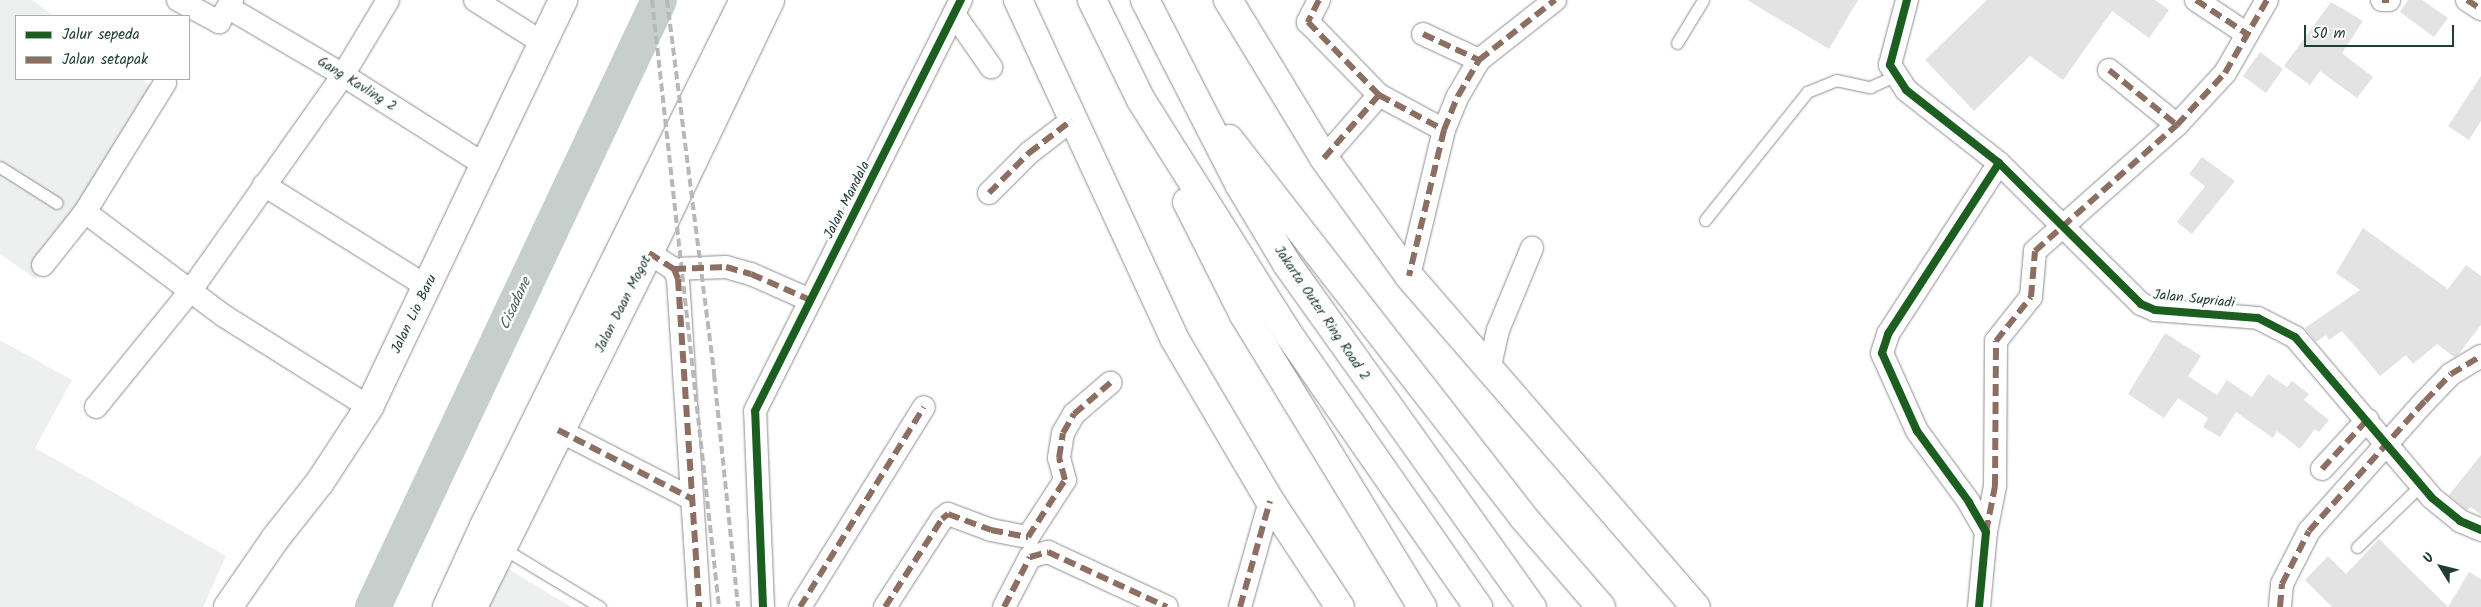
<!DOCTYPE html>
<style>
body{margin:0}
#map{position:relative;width:2481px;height:607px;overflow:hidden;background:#fff;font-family:Kalam,sans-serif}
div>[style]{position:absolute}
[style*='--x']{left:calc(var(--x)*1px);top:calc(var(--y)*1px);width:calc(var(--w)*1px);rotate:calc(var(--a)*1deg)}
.built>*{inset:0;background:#edf0ef}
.river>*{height:36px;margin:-18px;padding:0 18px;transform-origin:18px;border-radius:18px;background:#c7cfcd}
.building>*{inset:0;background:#e2e3e2}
.roads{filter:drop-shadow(0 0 1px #898f8d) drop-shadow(0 0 1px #898f8d)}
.lane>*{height:11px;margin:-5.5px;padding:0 5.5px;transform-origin:5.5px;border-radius:5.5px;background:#fff}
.street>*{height:22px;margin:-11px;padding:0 11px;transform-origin:11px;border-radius:11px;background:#fff}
.secondary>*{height:28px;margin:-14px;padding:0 14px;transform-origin:14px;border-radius:14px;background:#fff}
.primary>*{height:28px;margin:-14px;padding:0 14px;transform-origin:14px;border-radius:14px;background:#fff}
.highway>*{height:28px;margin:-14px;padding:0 14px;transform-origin:14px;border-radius:14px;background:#fff}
.rail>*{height:4px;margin-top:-2px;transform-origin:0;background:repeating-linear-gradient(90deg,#b6b9b8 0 8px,transparent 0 12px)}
.quiet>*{height:6px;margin-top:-3px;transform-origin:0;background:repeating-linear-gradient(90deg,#8d6e63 0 12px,transparent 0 18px)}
.cycleway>*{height:8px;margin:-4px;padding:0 4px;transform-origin:4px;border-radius:4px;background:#1b5e20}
span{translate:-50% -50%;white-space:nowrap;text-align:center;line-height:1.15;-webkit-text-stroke:5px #fff;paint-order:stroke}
.street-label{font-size:14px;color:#1f3d34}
.water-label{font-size:15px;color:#4a625b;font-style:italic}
.legend{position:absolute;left:15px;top:15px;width:175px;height:65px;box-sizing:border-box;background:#fff;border:1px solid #a5b1ae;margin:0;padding:6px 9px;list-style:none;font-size:15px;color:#1f3d34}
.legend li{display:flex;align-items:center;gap:10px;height:25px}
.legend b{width:25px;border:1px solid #a5b1ae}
.north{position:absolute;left:2416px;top:542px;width:50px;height:50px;-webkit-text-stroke:4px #fff;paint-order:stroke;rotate:306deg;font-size:14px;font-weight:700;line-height:20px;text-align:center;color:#1f3d34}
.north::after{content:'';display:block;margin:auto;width:18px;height:22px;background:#1f3d34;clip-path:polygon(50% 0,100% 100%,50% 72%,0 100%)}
.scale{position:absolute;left:2304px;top:25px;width:150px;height:22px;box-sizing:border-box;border:2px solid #1f3d34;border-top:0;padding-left:6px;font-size:15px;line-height:18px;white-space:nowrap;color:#1f3d34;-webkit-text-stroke:4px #fff;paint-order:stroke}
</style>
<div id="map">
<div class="built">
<div style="clip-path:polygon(0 0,32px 0,54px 16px,16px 16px,16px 79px,141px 79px,153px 87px,36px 279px,0 254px)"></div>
<div style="clip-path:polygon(0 340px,72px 380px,35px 448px,226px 556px,203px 607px,0 607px)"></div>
<div style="clip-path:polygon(505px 567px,571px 607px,485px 607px)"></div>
</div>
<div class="river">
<div style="--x:373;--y:607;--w:671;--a:-64.77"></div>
</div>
<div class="building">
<div style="clip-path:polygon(1747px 0,1858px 0,1829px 49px)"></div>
<div style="clip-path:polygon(1987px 0,2155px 0,2169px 10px,2149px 38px,2112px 11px,2063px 80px,2030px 56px,1974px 111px,1925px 60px)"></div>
<div style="clip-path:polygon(2408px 0,2422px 0,2448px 18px,2434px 37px,2400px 12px)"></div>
<div style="clip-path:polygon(2331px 2px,2363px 21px,2342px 53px,2373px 77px,2357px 98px,2320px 71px,2310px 85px,2284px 66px)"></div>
<div style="clip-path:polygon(2260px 52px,2283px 69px,2266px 93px,2243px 76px)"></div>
<div style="clip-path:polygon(2481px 76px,2481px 121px,2469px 140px,2448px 126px)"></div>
<div style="clip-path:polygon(2202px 157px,2235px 181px,2192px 234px,2177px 222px,2205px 186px,2189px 174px)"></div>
<div style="clip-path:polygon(2363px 228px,2448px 289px,2466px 265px,2481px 276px,2481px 325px,2458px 355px,2454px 357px,2437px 344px,2413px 364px,2406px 355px,2380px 376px,2342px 331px,2329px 340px,2326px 335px,2316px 342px,2305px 328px,2360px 290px,2336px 273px)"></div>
<div style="clip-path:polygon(2165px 333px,2201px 356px,2188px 376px,2217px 395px,2227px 380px,2252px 397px,2268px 374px,2287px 387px,2292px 381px,2309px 394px,2304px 400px,2329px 420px,2319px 432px,2315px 429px,2300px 449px,2277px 431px,2273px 438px,2236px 412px,2220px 437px,2203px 427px,2208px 418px,2178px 398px,2164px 418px,2128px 394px)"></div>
<div style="clip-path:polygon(2481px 455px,2481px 515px,2471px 507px,2467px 510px,2449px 495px)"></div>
<div style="clip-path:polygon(2379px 539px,2448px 607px,2469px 572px,2481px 579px,2481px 607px,2332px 607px,2305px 580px,2328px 556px,2346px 574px)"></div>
</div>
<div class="roads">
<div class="lane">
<div style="--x:1677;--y:43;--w:50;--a:-58.8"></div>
<div style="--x:0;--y:167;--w:67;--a:32.3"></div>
<div style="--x:1705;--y:220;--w:164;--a:-51.4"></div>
<div style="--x:1807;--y:92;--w:31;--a:-22"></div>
<div style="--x:1836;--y:80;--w:35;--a:12"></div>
<div style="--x:1870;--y:87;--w:27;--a:-24"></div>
<div style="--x:501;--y:547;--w:116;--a:31.2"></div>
<div style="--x:2357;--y:547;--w:89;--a:-44.1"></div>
</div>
<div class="street">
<div style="--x:178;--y:0;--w:47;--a:28.2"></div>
<div style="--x:219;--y:22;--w:26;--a:-59"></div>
<div style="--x:475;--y:0;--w:80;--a:32.3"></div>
<div style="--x:1319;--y:0;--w:25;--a:117"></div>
<div style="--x:1308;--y:22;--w:102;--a:45.8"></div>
<div style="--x:1379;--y:95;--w:84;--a:131.1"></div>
<div style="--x:1907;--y:0;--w:67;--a:104.7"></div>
<div style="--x:1890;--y:65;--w:30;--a:57"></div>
<div style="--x:1906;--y:90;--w:118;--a:38.1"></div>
<div style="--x:1999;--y:163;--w:200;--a:44.8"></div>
<div style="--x:2141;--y:304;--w:15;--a:23"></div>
<div style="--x:2155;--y:310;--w:103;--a:4.4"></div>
<div style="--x:2258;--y:318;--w:42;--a:27.2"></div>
<div style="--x:2295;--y:337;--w:211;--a:49.6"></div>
<div style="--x:2432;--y:498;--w:36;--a:39"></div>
<div style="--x:2460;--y:521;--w:23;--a:23"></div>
<div style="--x:2196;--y:0;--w:61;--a:33.7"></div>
<div style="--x:2382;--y:0;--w:7;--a:0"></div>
<div style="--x:2467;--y:0;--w:17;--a:33"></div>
<div style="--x:229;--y:8;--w:132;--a:30.4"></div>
<div style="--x:343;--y:75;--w:166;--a:32.4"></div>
<div style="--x:954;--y:14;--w:65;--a:55.1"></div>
<div style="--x:1423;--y:34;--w:62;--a:24.9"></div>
<div style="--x:2109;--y:70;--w:87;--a:39"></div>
<div style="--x:2177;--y:125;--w:71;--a:-47.3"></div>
<div style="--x:2225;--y:73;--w:84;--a:-60.1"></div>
<div style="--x:1379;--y:95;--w:74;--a:28.3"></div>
<div style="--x:1444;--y:130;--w:150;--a:103.5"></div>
<div style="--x:1444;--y:130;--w:37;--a:-68"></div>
<div style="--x:1458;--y:96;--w:42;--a:-59.7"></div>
<div style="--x:1479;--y:60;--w:97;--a:-38.3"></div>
<div style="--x:264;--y:185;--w:193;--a:31.9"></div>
<div style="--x:989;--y:193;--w:57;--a:-45"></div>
<div style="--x:1029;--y:153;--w:54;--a:-37.5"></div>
<div style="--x:85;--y:212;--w:174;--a:36.8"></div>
<div style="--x:224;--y:316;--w:171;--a:32.1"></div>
<div style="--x:649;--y:253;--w:30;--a:33"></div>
<div style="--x:674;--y:269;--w:11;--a:68"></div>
<div style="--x:678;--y:279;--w:329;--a:86.3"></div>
<div style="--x:43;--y:265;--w:68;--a:-51.6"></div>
<div style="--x:85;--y:212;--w:152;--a:-58.2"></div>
<div style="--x:674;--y:269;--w:52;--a:-2.2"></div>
<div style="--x:726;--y:267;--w:26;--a:16"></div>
<div style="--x:751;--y:274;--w:64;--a:23.8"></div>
<div style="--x:1489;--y:370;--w:41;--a:-77.3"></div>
<div style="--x:1498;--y:330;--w:89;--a:-67.5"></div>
<div style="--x:96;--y:407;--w:151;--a:-50.9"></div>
<div style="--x:191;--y:290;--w:263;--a:-54.7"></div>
<div style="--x:343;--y:75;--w:87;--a:-59"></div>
<div style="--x:558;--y:430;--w:151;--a:27.2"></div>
<div style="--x:2322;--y:469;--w:67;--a:-47.4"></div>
<div style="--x:1986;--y:532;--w:47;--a:-78.9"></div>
<div style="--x:1995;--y:486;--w:145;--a:-89.6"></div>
<div style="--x:1996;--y:341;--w:56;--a:-51.5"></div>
<div style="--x:2031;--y:297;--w:46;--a:-85"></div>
<div style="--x:2035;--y:251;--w:190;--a:-41.6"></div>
<div style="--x:763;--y:607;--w:196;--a:-92.3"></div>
<div style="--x:755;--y:411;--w:460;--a:-63.4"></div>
<div style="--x:800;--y:607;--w:235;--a:-58.2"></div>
<div style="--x:885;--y:607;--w:105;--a:-57.1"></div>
<div style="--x:942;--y:519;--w:8;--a:-40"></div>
<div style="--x:948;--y:514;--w:46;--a:20.4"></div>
<div style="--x:991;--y:530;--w:38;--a:11"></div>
<div style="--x:1028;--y:537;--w:68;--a:-57"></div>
<div style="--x:1065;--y:480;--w:23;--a:-105"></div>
<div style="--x:1059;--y:458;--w:25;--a:-81"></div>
<div style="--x:1063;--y:433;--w:22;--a:-60"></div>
<div style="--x:1074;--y:414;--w:48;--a:-40.7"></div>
<div style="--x:1004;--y:607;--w:56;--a:-62.5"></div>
<div style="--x:1030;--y:557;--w:19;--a:-16"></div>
<div style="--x:1048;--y:552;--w:131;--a:24.8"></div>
<div style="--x:1240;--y:607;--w:110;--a:-74.2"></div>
<div style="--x:1979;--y:607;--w:75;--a:-84.7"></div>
<div style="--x:1986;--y:532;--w:34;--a:-120"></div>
<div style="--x:1969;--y:502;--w:88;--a:-126.2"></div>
<div style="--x:1917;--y:431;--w:85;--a:-114.2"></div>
<div style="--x:1882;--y:353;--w:20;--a:-72"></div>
<div style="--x:1888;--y:334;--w:204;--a:-57"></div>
<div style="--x:2280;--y:607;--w:23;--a:-85"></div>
<div style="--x:2282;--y:584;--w:59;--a:-63"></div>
<div style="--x:2309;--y:531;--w:174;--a:-48.3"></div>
<div style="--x:2425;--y:401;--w:37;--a:-46"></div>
<div style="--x:2451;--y:374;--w:35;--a:-31"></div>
</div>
<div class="secondary">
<div style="--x:1018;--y:0;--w:372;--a:65.2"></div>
<div style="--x:1174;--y:338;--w:189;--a:59.5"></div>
<div style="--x:1270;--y:501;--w:127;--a:56.6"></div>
<div style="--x:1228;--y:0;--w:185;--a:58.7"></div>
<div style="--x:1324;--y:158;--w:145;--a:54.2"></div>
<div style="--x:1409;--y:276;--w:438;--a:49.1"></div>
</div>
<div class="primary">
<div style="--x:228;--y:607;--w:83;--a:-55.3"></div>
<div style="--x:275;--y:539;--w:73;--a:-51.7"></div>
<div style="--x:320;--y:482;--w:90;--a:-56.8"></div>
<div style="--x:369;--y:407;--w:451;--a:-64.5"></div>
</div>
<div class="highway">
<div style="--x:1092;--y:0;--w:111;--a:63.9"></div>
<div style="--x:1141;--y:100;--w:274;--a:57.8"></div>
<div style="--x:1287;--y:332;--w:335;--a:55.2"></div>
<div style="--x:1145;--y:0;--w:207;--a:62.9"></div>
<div style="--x:1239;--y:184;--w:93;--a:59"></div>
<div style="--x:1287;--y:264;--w:422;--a:54.5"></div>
<div style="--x:1229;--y:139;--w:479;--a:52.1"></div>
<div style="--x:1523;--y:517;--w:119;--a:49.1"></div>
<div style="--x:1187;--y:202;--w:127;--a:63.2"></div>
<div style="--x:1244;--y:315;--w:342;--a:58.6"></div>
<div style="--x:447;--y:607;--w:89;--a:-65.4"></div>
<div style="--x:484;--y:526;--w:587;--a:-63.7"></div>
<div style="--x:473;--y:607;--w:395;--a:-63.6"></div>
<div style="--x:649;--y:253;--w:280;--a:-64.4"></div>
</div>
</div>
<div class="rail">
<div style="--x:652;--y:0;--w:611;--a:83.7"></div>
<div style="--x:667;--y:0;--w:377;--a:82.8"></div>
<div style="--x:714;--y:374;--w:234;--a:84.1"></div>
</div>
<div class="quiet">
<div style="--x:1319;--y:0;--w:25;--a:117"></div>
<div style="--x:1308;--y:22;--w:102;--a:45.8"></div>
<div style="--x:1379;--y:95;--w:84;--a:131.1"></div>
<div style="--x:2196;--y:0;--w:61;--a:33.7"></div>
<div style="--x:2382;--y:0;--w:7;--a:0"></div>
<div style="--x:2467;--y:0;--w:17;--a:33"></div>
<div style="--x:1423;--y:34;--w:62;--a:24.9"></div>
<div style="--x:2109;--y:70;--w:87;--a:39"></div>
<div style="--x:2177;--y:125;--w:71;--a:-47.3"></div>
<div style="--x:2225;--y:73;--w:84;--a:-60.1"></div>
<div style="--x:1379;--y:95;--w:74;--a:28.3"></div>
<div style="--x:1444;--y:130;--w:150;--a:103.5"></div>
<div style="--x:1444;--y:130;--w:37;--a:-68"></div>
<div style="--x:1458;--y:96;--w:42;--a:-59.7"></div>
<div style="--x:1479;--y:60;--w:97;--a:-38.3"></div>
<div style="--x:989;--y:193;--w:57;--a:-45"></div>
<div style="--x:1029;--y:153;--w:54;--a:-37.5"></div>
<div style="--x:649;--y:253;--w:30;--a:33"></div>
<div style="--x:674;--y:269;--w:11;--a:68"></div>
<div style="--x:678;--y:279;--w:329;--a:86.3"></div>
<div style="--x:674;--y:269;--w:52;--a:-2.2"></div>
<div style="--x:726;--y:267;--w:26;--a:16"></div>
<div style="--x:751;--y:274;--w:64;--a:23.8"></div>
<div style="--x:558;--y:430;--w:151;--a:27.2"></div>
<div style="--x:2322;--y:469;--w:67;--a:-47.4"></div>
<div style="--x:1986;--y:532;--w:47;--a:-78.9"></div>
<div style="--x:1995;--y:486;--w:145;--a:-89.6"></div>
<div style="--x:1996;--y:341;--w:56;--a:-51.5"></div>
<div style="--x:2031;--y:297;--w:46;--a:-85"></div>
<div style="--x:2035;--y:251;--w:190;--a:-41.6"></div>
<div style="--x:800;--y:607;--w:235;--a:-58.2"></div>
<div style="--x:885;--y:607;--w:105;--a:-57.1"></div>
<div style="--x:942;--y:519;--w:8;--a:-40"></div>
<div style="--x:948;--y:514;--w:46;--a:20.4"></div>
<div style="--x:991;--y:530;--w:38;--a:11"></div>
<div style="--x:1028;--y:537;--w:68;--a:-57"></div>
<div style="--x:1065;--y:480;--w:23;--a:-105"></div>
<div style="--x:1059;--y:458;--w:25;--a:-81"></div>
<div style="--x:1063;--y:433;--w:22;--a:-60"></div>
<div style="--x:1074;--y:414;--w:48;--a:-40.7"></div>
<div style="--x:1004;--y:607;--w:56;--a:-62.5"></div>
<div style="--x:1030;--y:557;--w:19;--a:-16"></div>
<div style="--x:1048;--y:552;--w:131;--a:24.8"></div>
<div style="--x:1240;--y:607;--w:110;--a:-74.2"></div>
<div style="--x:2280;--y:607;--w:23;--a:-85"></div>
<div style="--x:2282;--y:584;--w:59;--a:-63"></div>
<div style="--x:2309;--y:531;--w:174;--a:-48.3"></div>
<div style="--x:2425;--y:401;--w:37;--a:-46"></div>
<div style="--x:2451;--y:374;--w:35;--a:-31"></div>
</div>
<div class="cycleway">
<div style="--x:1907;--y:0;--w:67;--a:104.7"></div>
<div style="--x:1890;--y:65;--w:30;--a:57"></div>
<div style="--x:1906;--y:90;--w:118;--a:38.1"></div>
<div style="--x:1999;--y:163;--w:200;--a:44.8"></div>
<div style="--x:2141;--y:304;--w:15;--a:23"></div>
<div style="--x:2155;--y:310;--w:103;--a:4.4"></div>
<div style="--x:2258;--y:318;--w:42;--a:27.2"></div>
<div style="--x:2295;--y:337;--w:211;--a:49.6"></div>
<div style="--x:2432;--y:498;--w:36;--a:39"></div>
<div style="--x:2460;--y:521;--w:23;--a:23"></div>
<div style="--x:763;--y:607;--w:196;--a:-92.3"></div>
<div style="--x:755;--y:411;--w:460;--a:-63.4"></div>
<div style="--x:1979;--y:607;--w:75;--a:-84.7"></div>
<div style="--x:1986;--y:532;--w:34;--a:-120"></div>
<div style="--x:1969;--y:502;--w:88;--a:-126.2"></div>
<div style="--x:1917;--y:431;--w:85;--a:-114.2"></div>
<div style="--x:1882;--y:353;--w:20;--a:-72"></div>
<div style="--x:1888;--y:334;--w:204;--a:-57"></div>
</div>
<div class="street-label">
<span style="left:357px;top:84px;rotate:32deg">Gang Kavling 2</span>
<span style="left:847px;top:200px;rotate:-63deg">Jalan Mandala</span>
<span style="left:2194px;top:299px;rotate:6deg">Jalan Supriadi</span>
<span style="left:623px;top:304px;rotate:-63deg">Jalan Daan Mogot</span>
<span style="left:1322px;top:313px;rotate:56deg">Jakarta Outer Ring Road 2</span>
<span style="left:414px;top:314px;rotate:-64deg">Jalan Lio Baru</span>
</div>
<div class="water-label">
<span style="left:516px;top:304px;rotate:-65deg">Cisadane</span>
</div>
<ul class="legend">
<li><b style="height:6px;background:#1b5e20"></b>Jalur sepeda</li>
<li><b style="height:6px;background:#8d6e63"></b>Jalan setapak</li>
</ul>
<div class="north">U</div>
<div class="scale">50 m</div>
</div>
